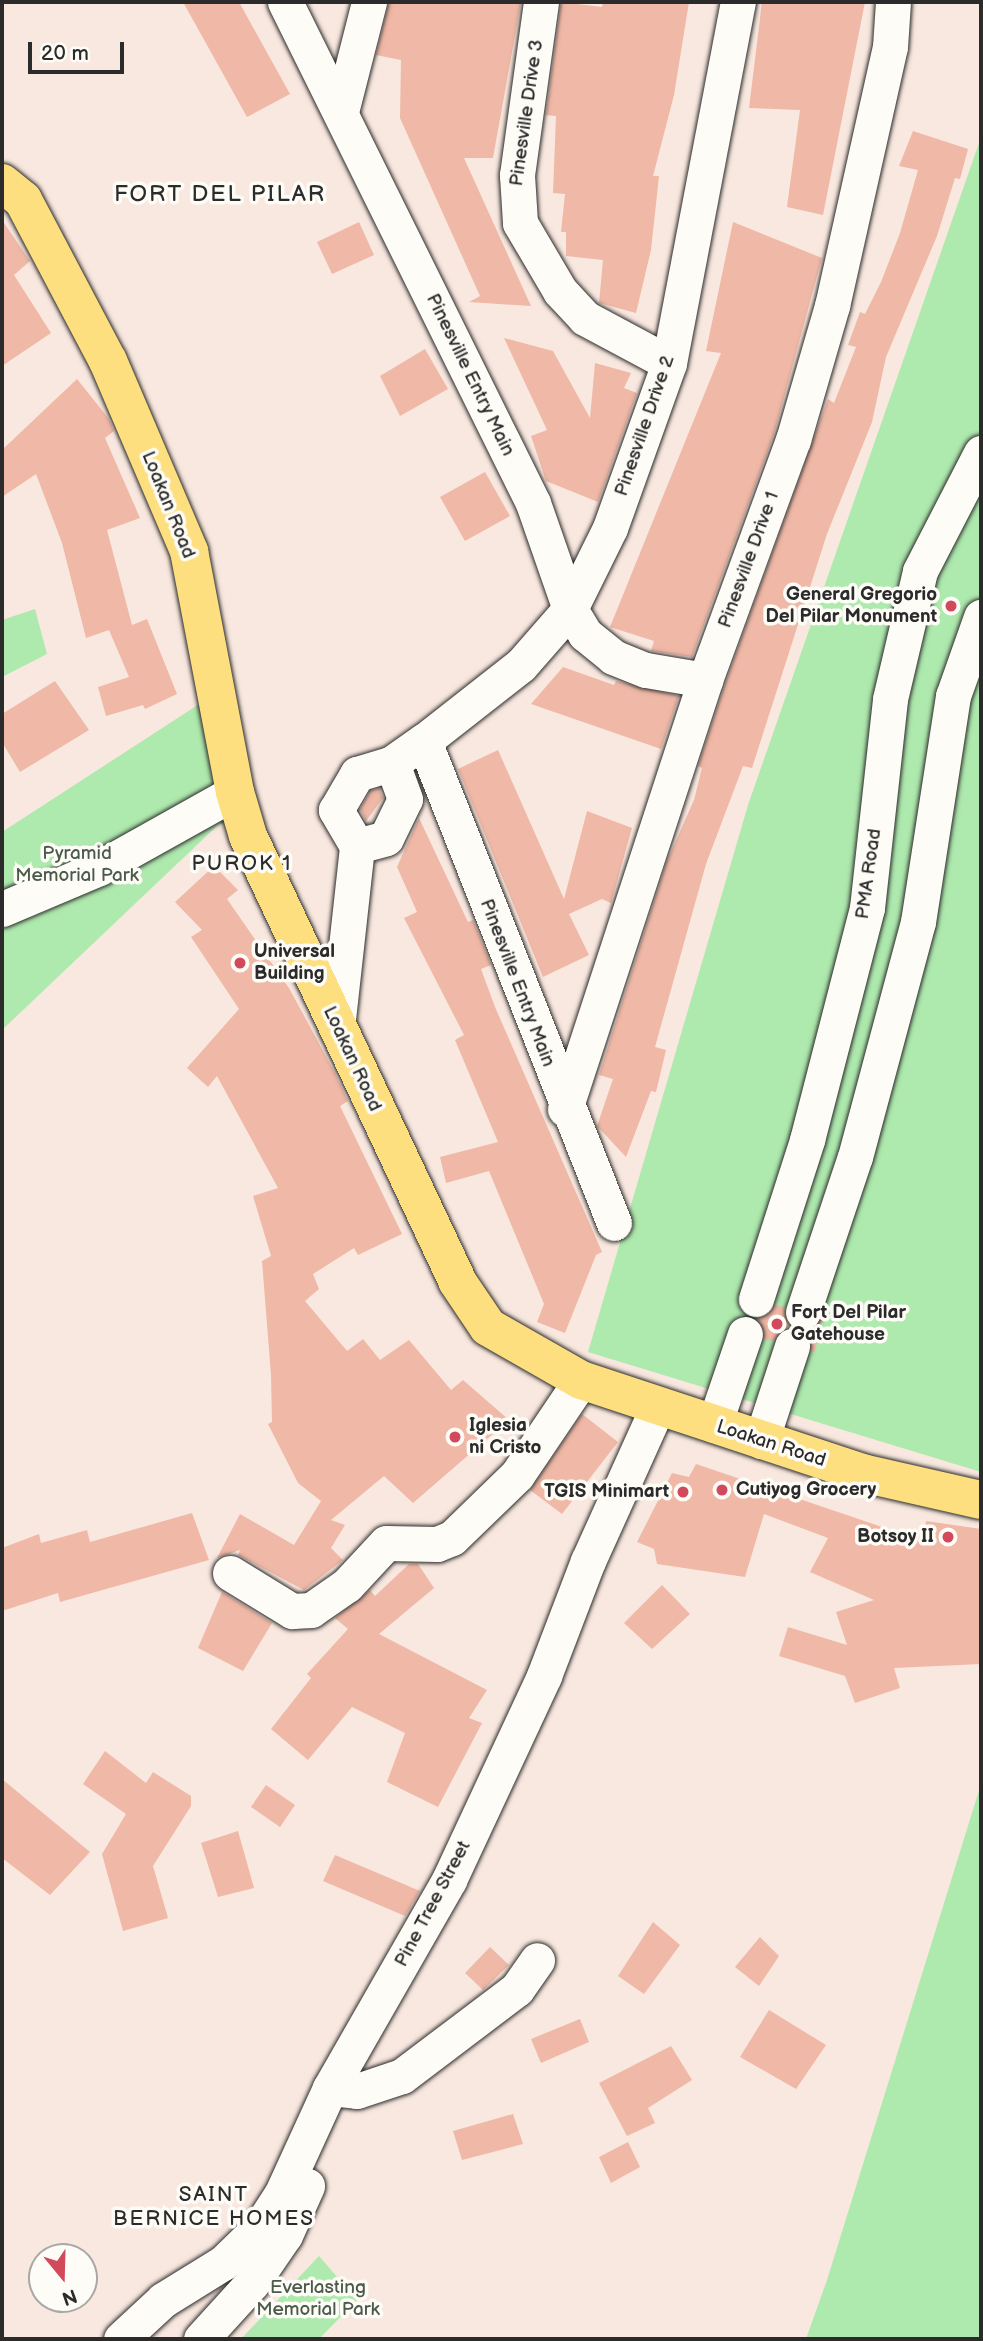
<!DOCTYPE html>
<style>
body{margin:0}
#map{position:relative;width:983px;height:2341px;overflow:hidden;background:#f9e8df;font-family:"Balsamiq Sans",sans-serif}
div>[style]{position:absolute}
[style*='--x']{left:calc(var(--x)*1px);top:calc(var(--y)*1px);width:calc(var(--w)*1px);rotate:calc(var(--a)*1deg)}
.green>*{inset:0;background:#aee9ae}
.building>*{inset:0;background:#f0b8a6}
.roads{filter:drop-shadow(0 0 2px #2b2b2b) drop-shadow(0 0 2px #2b2b2b)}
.minor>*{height:35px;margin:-17.5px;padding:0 17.5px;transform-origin:17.5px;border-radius:17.5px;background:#fdfcf7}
.major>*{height:38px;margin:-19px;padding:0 19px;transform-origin:19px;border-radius:19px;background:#fedf80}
.dots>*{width:19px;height:19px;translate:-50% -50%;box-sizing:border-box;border:4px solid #fdfcf7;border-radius:50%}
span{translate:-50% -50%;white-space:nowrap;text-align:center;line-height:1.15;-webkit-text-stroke:7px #fdfcf7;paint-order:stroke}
.street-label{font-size:19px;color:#2b2b2b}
.poi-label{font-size:19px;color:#2b2b2b;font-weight:700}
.right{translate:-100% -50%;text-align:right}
.left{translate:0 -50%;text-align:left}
.park-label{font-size:19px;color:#4c5a4c}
.neighbourhood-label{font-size:21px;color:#2b2b2b;letter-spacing:2px}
.quarter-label{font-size:23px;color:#2b2b2b;letter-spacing:2px}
.frame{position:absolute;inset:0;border:4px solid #2b2b2b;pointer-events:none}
.north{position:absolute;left:28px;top:2243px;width:70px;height:70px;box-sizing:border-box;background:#fdfcf7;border:2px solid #a9a8a5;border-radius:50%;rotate:161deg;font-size:19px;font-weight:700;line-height:28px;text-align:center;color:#2b2b2b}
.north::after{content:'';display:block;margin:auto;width:24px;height:32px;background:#d1495b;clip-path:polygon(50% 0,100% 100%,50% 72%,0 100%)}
.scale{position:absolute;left:28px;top:42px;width:96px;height:32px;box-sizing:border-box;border:4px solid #2b2b2b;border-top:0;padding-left:9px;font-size:21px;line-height:24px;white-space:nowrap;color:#2b2b2b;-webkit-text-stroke:5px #fdfcf7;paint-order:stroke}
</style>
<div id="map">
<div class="green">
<div style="clip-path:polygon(979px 143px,981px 143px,981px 1472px,588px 1352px,748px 805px)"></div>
<div style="clip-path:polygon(35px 609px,47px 654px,2px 677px,2px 620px)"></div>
<div style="clip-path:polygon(207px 699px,231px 821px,218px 825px,2px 1030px,2px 832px)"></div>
<div style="clip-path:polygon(981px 1784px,981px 2339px,806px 2339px,827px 2280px)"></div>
<div style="clip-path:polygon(319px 2256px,357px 2300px,319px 2339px,241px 2339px)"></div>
</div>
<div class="building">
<div style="clip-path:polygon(183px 2px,239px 2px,290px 94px,247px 117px)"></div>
<div style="clip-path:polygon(389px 2px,521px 2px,493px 158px,464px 158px,531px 306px,469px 302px,480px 296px,400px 118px,401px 60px,376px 55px)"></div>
<div style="clip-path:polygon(561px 2px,602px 7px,603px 2px,689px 2px,674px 95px,653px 176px,659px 176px,651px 250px,636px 313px,599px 303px,603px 260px,566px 256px,566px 232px,561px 232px,565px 194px,553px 193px,556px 116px,546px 115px)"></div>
<div style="clip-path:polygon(762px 2px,865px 2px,823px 215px,787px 207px,800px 110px,749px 108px)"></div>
<div style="clip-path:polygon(913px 131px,968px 149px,960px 179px,955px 178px,937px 236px,886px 357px,872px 422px,827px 534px,752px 768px,743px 766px,706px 864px,655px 1047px,666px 1050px,656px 1092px,651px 1091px,626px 1157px,597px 1126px,613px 1079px,599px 1075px,667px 861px,694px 800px,702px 768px,698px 766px,724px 687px,828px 399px,834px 403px,856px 347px,848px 345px,860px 312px,865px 314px,881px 282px,900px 233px,918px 170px,899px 166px)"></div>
<div style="clip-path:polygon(2px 220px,30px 261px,14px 275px,51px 333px,2px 366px)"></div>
<div style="clip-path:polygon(359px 222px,374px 255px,332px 274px,317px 242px)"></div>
<div style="clip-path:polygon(733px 222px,822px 258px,774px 434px,692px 657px,651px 651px,654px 641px,610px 627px,721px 353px,706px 351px)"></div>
<div style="clip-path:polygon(504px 338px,553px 351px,590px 418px,595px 363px,631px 373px,624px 388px,637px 393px,598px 502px,546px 481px,531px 436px,547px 430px)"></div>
<div style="clip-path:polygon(425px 349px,448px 389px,400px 416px,380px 376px)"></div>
<div style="clip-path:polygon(77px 379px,109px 419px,114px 431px,105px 438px,140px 518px,107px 530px,132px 625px,147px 619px,177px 694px,145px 709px,143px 705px,106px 716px,98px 687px,129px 677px,109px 630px,86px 638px,62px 543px,36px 474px,2px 497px,2px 450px)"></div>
<div style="clip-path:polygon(485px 472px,510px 516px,465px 541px,440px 497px)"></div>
<div style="clip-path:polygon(563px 667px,614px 685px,616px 681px,679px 696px,661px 749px,531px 704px)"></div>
<div style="clip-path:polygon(55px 681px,89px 730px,20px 772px,2px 742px,2px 714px)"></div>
<div style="clip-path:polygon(498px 750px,564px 899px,587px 811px,632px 828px,611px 903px,602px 899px,569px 914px,589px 955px,543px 977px,458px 769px)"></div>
<div style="clip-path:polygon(379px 788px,383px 798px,366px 821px,360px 809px,370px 791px)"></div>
<div style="clip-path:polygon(419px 818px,468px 922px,473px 920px,491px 965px,481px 969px,495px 1007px,602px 1252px,596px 1255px,565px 1333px,537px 1322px,544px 1304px,489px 1171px,446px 1183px,440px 1157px,498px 1142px,455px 1040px,464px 1035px,404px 918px,417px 912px,397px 867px)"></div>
<div style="clip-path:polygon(214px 866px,238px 890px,227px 899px,289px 988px,335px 1073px,348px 1101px,340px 1106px,402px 1234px,358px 1255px,354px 1248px,313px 1274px,319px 1289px,305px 1301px,347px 1351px,363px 1339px,380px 1360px,409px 1340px,451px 1390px,463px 1380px,509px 1420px,413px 1503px,384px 1476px,331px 1520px,345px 1525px,331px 1548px,343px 1560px,304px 1590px,238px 1555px,240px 1550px,217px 1558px,240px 1514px,294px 1545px,321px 1501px,298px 1483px,268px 1424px,272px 1422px,271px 1375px,262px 1261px,271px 1256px,253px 1196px,278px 1188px,217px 1076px,208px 1087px,187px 1068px,239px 1009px,191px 937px,202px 930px,175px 902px)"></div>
<div style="clip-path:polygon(775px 1305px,784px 1307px,789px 1326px,773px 1341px,764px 1339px,757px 1319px)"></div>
<div style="clip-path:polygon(822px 1318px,815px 1352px,811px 1351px,806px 1332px)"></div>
<div style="clip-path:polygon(582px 1414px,618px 1442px,562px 1514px,530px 1490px)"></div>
<div style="clip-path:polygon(696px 1464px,891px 1530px,925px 1529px,926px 1521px,981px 1529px,981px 1664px,894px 1668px,900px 1688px,855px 1703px,845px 1676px,779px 1656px,788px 1627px,847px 1645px,836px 1612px,874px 1600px,810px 1572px,828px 1538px,764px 1514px,745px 1577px,657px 1564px,654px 1549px,637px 1542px,672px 1473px,689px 1477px)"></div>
<div style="clip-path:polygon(192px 1513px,209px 1560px,60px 1602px,58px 1593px,2px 1611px,2px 1548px,39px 1534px,41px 1543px,87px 1530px,90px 1542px)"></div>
<div style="clip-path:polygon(409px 1564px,418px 1564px,434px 1588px,379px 1634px,487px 1690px,469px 1718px,482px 1723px,438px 1807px,387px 1782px,405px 1733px,352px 1707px,308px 1760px,271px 1729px,311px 1678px,307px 1674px,348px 1629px,335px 1618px,370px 1590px,375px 1596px)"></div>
<div style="clip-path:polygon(662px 1585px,690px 1614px,652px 1649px,624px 1623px)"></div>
<div style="clip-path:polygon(222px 1592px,272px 1623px,243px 1671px,198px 1648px)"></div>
<div style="clip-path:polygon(105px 1751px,146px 1783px,153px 1772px,191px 1796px,191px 1806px,153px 1866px,168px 1918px,123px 1931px,102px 1854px,126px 1814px,83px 1784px)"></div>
<div style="clip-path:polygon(2px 1779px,90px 1852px,50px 1895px,2px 1858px)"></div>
<div style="clip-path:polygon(266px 1785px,295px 1805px,280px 1827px,251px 1807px)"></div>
<div style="clip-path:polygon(238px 1831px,254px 1888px,218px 1897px,201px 1843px)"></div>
<div style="clip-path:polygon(335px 1855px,420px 1891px,405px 1916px,323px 1881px)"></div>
<div style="clip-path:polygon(653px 1922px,680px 1945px,644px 1994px,618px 1976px)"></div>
<div style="clip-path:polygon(760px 1937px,779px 1956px,759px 1986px,735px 1967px)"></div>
<div style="clip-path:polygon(490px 1947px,509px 1965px,483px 1990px,465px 1973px)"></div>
<div style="clip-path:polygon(769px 2010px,826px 2045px,796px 2089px,740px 2057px)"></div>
<div style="clip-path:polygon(580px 2019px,589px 2042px,541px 2063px,531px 2039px)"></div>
<div style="clip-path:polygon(671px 2046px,692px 2080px,648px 2108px,655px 2123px,627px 2136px,599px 2083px)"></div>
<div style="clip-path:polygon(513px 2114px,523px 2144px,462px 2160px,453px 2131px)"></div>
<div style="clip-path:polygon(628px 2142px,640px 2167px,611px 2183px,599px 2157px)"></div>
</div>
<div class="roads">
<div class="minor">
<div style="--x:285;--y:2;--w:559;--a:63.66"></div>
<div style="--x:533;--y:503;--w:112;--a:70.8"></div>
<div style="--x:570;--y:609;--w:29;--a:59"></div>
<div style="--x:585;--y:634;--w:36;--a:39"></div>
<div style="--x:613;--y:657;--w:35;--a:22"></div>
<div style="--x:646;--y:670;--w:60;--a:9.6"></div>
<div style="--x:541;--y:2;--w:175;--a:97.9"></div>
<div style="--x:517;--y:175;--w:48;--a:86.4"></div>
<div style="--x:520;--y:223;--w:79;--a:59.5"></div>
<div style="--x:560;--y:291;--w:37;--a:47"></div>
<div style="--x:585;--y:318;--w:95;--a:28.2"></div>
<div style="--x:341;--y:112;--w:114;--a:-75.7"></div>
<div style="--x:424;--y:741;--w:518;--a:68.49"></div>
<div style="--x:357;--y:846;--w:30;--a:-15"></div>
<div style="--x:386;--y:838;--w:43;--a:-64"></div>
<div style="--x:405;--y:799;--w:38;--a:-110"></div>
<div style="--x:2;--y:909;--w:105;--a:-22.9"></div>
<div style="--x:99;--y:868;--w:156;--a:-29.2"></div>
<div style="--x:337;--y:1028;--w:183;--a:-83.7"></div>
<div style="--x:357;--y:846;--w:42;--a:-120.3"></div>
<div style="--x:336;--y:810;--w:42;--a:-59.7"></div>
<div style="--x:357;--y:774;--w:37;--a:-17"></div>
<div style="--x:392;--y:763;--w:39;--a:-35"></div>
<div style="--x:424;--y:741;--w:123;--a:-38.1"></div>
<div style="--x:521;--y:665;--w:74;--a:-48.8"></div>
<div style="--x:570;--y:609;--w:90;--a:-63.7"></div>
<div style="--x:610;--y:528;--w:175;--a:-70.3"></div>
<div style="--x:669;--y:363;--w:368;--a:-79.2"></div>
<div style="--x:565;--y:1109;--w:451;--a:-71.9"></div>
<div style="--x:705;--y:680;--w:256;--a:-69.9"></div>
<div style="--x:793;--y:440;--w:140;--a:-73.8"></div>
<div style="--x:832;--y:306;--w:265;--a:-77.4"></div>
<div style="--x:890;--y:47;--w:45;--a:-86.2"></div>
<div style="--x:756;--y:1299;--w:167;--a:-72.2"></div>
<div style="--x:807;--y:1140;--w:240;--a:-75.5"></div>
<div style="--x:867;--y:908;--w:210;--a:-83.7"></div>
<div style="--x:890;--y:699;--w:131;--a:-76.8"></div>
<div style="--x:920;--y:571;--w:133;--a:-62.7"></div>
<div style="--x:803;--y:1312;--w:163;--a:-71.5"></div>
<div style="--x:855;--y:1157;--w:243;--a:-75"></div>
<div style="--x:918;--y:922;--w:229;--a:-81.2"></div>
<div style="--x:953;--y:696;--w:84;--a:-70.5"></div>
<div style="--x:714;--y:1425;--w:96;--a:-71.2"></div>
<div style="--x:761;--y:1441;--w:100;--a:-71.9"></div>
<div style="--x:230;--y:1573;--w:73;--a:31.5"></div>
<div style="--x:292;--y:1611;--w:19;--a:-3"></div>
<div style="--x:311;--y:1610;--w:44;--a:-34.8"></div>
<div style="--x:347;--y:1585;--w:57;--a:-47.1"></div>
<div style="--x:386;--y:1543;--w:51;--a:1.1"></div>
<div style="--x:437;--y:1544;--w:16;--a:-22"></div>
<div style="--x:452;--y:1538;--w:91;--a:-44.1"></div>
<div style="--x:517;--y:1475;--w:115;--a:-56"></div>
<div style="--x:330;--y:2088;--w:27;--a:6"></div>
<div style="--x:357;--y:2091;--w:47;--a:-18.4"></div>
<div style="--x:402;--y:2076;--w:144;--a:-37.1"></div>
<div style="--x:517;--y:1989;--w:35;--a:-55"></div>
<div style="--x:121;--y:2339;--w:57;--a:-42.9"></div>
<div style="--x:163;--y:2300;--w:70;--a:-31.7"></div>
<div style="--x:223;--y:2263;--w:52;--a:-44.2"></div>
<div style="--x:260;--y:2227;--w:38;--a:-57"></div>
<div style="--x:281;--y:2195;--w:118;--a:-65.4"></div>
<div style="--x:330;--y:2088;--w:240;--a:-60.2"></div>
<div style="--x:449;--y:1880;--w:225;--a:-65"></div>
<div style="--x:544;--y:1676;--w:123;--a:-69.1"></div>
<div style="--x:588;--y:1561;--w:170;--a:-65.7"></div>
<div style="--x:201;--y:2339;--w:76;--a:-47.7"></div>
<div style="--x:252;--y:2283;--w:58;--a:-55.5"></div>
<div style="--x:285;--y:2235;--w:54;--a:-65.8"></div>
</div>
<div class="major">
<div style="--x:2;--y:183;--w:27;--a:39"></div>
<div style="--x:23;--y:200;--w:182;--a:62.2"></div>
<div style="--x:108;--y:361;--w:207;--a:66.9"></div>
<div style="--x:189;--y:551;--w:245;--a:79.2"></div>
<div style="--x:235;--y:792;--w:46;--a:73.5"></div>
<div style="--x:248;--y:836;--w:492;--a:64.8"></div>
<div style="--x:457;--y:1281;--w:55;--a:56"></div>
<div style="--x:488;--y:1327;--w:107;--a:29.7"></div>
<div style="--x:581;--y:1380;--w:296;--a:18.3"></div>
<div style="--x:862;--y:1473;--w:122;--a:12.8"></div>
</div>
</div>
<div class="dots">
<div style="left:951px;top:606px;background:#d1495b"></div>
<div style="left:240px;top:963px;background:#d1495b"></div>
<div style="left:777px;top:1324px;background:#d1495b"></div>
<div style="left:455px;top:1437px;background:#d1495b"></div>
<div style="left:722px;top:1490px;background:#d1495b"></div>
<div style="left:683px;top:1492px;background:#d1495b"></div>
<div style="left:948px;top:1537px;background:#d1495b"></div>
</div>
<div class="street-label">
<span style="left:527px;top:113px;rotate:-82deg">Pinesville Drive 3</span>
<span style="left:470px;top:375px;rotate:64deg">Pinesville Entry Main</span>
<span style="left:645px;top:426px;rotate:-71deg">Pinesville Drive 2</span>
<span style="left:168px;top:505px;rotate:68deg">Loakan Road</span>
<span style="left:749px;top:560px;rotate:-70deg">Pinesville Drive 1</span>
<span style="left:869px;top:874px;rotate:-82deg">PMA Road</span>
<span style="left:517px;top:983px;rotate:69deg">Pinesville Entry Main</span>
<span style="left:352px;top:1059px;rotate:65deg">Loakan Road</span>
<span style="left:771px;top:1444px;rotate:18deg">Loakan Road</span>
<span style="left:433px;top:1904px;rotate:-62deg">Pine Tree Street</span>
</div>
<div class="poi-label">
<span class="right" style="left:937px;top:606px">General Gregorio<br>Del Pilar Monument</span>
<span class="left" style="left:254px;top:963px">Universal<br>Building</span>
<span class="left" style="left:791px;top:1324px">Fort Del Pilar<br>Gatehouse</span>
<span class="left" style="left:469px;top:1437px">Iglesia<br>ni Cristo</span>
<span class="left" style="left:736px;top:1490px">Cutiyog Grocery</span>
<span class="right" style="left:669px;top:1492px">TGIS Minimart</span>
<span class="right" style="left:934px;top:1537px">Botsoy II</span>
</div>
<div class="park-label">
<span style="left:77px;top:865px">Pyramid<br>Memorial Park</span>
<span style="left:318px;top:2299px">Everlasting<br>Memorial Park</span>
</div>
<div class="neighbourhood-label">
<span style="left:242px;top:864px">PUROK 1</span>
<span style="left:214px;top:2207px">SAINT<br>BERNICE HOMES</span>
</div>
<div class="quarter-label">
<span style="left:220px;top:194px">FORT DEL PILAR</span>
</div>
<div class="frame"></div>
<div class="north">N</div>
<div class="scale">20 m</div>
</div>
